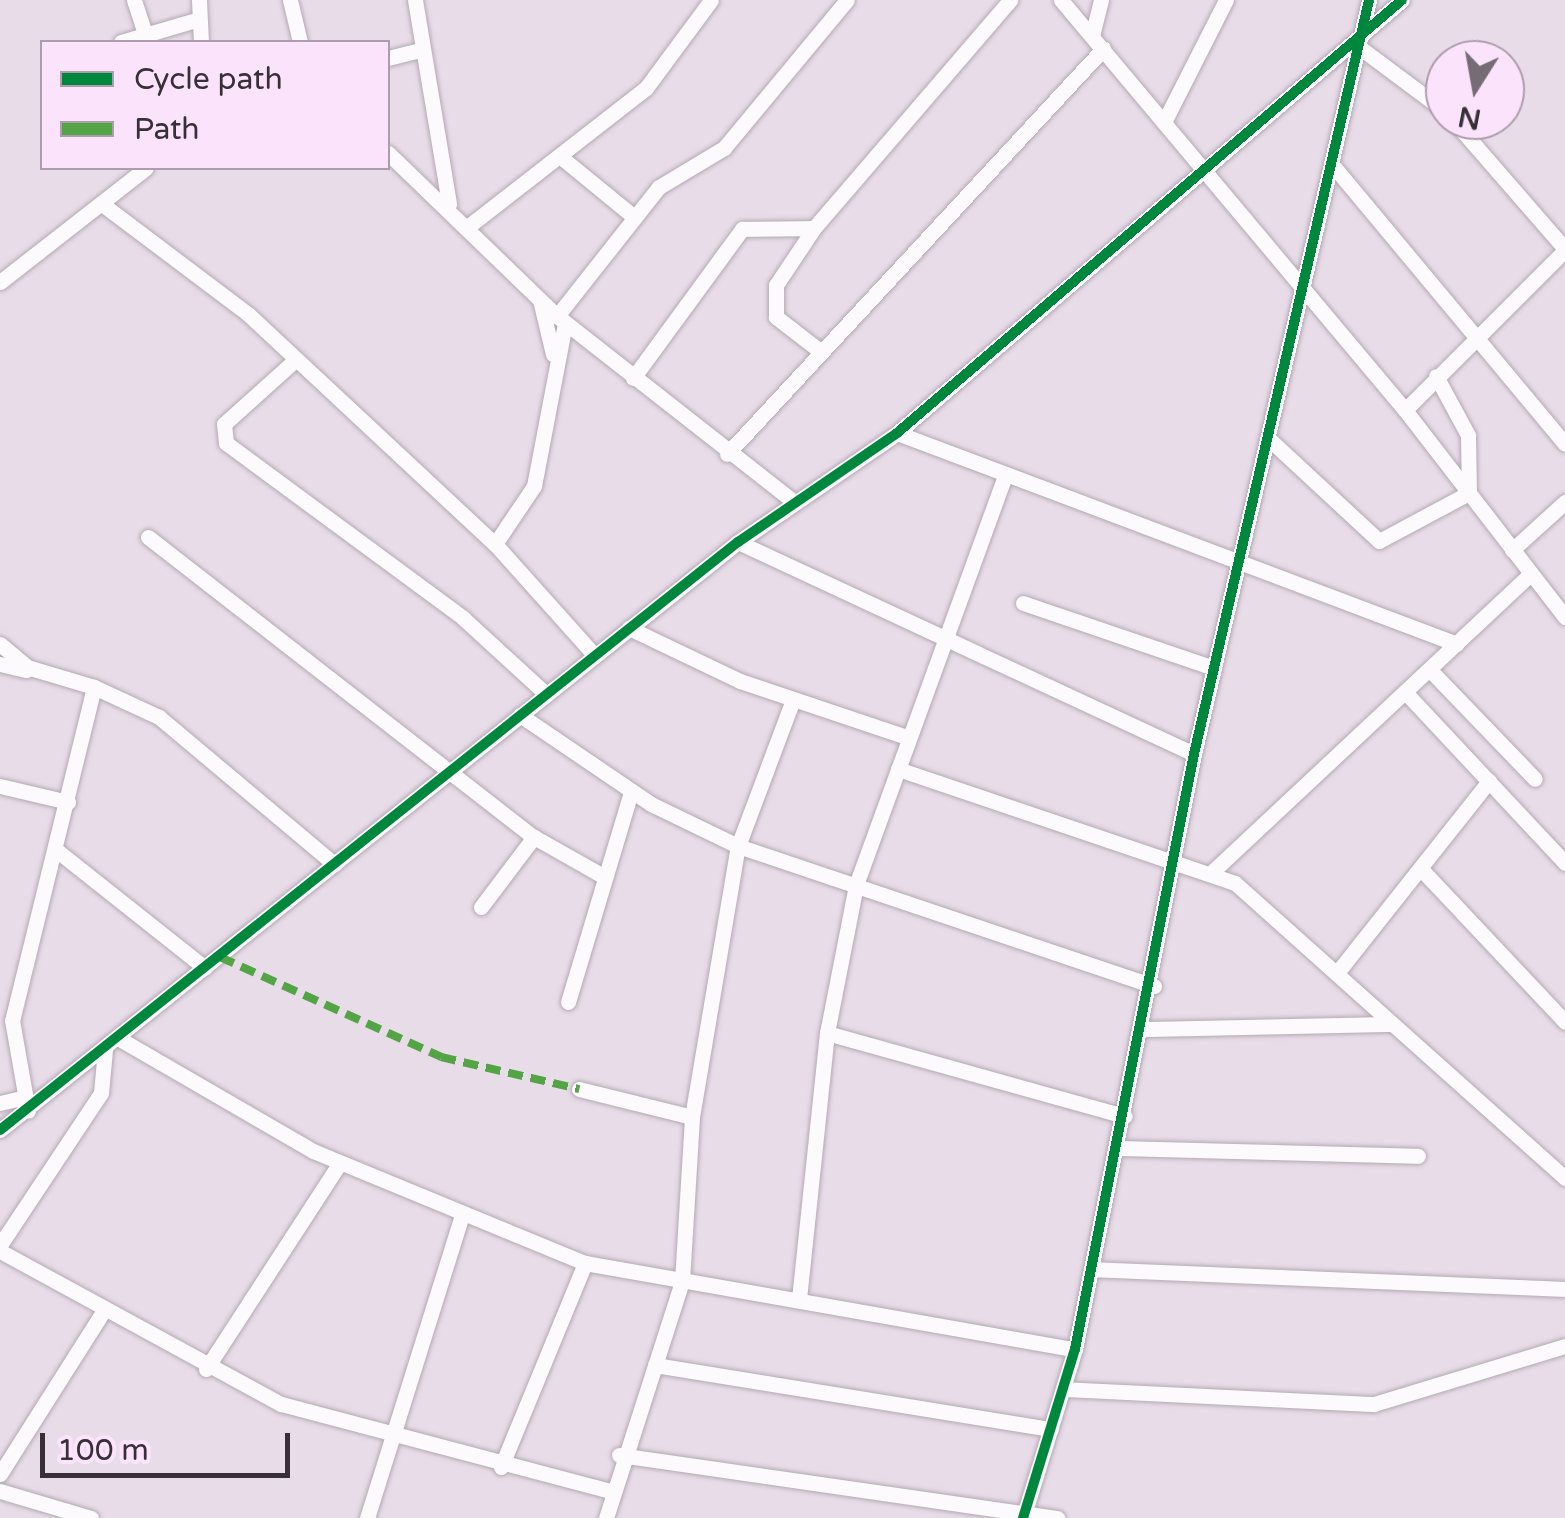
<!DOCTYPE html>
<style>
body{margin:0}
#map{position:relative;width:1565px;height:1518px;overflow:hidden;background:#e9dce9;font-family:"Varela Round",sans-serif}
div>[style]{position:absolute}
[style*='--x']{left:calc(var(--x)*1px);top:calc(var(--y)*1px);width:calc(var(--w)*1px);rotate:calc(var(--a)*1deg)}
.roads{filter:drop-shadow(0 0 2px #b3a9b3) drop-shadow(0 0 2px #b3a9b3)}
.street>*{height:15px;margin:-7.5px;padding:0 7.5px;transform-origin:7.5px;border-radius:7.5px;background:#fcfafc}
.quiet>*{height:8px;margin-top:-4px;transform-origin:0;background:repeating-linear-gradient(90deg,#53a445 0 15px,transparent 0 23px)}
.cycleway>*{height:10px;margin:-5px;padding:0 5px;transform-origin:5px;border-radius:5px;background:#00873e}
span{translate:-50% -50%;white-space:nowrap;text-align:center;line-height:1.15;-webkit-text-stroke:9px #fbe4fb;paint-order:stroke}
.legend{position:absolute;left:40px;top:40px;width:350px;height:130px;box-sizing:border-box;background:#fbe4fb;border:2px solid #ad9cad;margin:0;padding:12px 18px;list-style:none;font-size:30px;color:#382f38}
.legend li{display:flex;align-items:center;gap:20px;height:50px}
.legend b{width:50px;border:2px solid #ad9cad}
.north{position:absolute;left:1425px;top:40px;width:100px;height:100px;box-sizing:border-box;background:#fbe4fb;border:2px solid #ad9cad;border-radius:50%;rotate:191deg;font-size:28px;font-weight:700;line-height:40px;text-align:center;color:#382f38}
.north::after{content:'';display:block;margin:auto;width:35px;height:45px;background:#766c76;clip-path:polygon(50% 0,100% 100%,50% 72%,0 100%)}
.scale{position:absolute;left:40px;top:1433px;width:250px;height:45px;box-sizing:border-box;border:5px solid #382f38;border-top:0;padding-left:12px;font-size:30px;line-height:35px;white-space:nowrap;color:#382f38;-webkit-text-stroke:8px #fbe4fb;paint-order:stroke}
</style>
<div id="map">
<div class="roads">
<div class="street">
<div style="--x:134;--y:0;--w:35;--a:72"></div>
<div style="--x:199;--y:0;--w:42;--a:87.3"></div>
<div style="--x:290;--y:0;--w:43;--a:76.6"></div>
<div style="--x:415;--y:0;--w:207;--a:80.5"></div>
<div style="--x:1061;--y:0;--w:535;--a:50"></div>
<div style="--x:1405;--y:410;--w:262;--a:52.3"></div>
<div style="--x:1092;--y:36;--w:37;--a:-76"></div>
<div style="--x:121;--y:42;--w:81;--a:-16.4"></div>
<div style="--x:1359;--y:47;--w:107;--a:36.7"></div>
<div style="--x:388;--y:58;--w:34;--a:-14"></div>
<div style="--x:1453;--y:120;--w:171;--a:49"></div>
<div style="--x:1164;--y:122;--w:137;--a:-63.1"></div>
<div style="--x:388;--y:153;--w:235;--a:44"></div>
<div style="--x:557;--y:316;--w:300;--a:38.1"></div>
<div style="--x:562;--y:158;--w:93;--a:39.3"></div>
<div style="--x:1335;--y:168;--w:359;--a:50.2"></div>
<div style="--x:102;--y:204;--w:183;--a:37"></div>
<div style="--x:248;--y:314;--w:338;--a:43"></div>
<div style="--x:495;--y:544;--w:150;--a:48.2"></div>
<div style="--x:470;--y:225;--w:223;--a:-37.9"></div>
<div style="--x:646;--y:88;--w:109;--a:-53.5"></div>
<div style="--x:0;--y:282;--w:185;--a:-38"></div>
<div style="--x:540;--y:300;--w:56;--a:76.5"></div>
<div style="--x:557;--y:316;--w:164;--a:-51.7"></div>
<div style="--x:659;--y:187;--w:76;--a:-31"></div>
<div style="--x:724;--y:148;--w:192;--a:-50.3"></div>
<div style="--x:820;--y:351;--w:56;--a:-142.3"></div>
<div style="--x:776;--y:317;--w:32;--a:-90"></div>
<div style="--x:776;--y:285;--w:69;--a:-56.3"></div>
<div style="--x:814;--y:228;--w:301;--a:-49.3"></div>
<div style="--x:294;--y:361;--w:94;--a:138"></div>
<div style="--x:224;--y:424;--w:19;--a:84"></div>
<div style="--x:226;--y:443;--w:295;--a:36.4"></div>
<div style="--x:463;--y:618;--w:113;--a:42.5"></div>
<div style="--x:633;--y:378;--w:185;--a:-53.8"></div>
<div style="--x:742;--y:229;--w:72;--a:-0.8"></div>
<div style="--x:1405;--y:410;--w:226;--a:-45"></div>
<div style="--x:897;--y:433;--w:598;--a:20.65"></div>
<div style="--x:1269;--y:439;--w:150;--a:42.8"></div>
<div style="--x:1379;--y:541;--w:102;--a:-28.1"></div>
<div style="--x:1469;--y:493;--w:58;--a:-91"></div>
<div style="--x:1468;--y:435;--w:67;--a:-118.5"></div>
<div style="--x:727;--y:454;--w:553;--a:-47.13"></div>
<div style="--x:148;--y:537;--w:489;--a:37.9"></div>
<div style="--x:534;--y:837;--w:79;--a:29.5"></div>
<div style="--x:738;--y:542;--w:503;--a:24.93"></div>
<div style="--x:495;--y:544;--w:70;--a:-56.1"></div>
<div style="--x:534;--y:486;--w:166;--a:-79.2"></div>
<div style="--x:1512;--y:550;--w:72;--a:-42.2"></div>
<div style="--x:1023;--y:603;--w:202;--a:18.8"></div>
<div style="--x:629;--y:628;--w:123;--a:25.5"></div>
<div style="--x:740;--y:681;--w:175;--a:18.6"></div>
<div style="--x:0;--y:644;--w:35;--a:40"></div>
<div style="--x:27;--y:667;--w:70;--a:16.6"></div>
<div style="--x:94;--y:687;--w:343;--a:103.8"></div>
<div style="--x:12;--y:1020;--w:92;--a:80"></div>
<div style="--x:0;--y:664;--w:27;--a:13"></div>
<div style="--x:1430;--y:670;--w:151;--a:46.1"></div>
<div style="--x:94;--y:687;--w:72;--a:24.8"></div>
<div style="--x:159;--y:717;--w:229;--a:40"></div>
<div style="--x:1406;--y:693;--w:233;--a:46.9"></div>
<div style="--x:520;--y:715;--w:158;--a:34.2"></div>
<div style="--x:651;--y:804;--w:97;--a:25.8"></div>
<div style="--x:738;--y:846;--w:439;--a:18.6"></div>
<div style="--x:898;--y:769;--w:356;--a:18.7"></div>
<div style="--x:1235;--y:883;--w:443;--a:41.8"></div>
<div style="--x:0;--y:786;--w:70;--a:13.2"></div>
<div style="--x:55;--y:849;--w:191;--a:38.4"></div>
<div style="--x:1421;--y:869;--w:210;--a:46.7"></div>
<div style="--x:1212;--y:872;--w:436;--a:-43.1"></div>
<div style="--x:481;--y:907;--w:88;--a:-52.9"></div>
<div style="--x:1340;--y:969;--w:240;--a:-51.6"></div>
<div style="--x:568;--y:1002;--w:219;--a:-73.3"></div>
<div style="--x:1144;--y:1029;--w:247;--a:-1.2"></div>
<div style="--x:827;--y:1033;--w:309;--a:15.6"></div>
<div style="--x:118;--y:1038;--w:225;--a:30.1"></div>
<div style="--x:313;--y:1151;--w:294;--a:22.4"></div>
<div style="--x:585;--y:1263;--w:497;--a:10"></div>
<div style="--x:579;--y:1089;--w:116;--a:13.9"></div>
<div style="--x:0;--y:1103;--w:22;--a:-13"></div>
<div style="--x:0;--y:1130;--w:944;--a:-38.55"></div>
<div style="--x:738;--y:542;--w:193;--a:-34.4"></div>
<div style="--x:897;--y:433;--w:665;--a:-40.61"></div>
<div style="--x:1118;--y:1148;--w:300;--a:1.5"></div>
<div style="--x:0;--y:1245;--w:182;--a:-56.4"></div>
<div style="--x:101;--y:1093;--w:43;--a:-84.7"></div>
<div style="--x:0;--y:1251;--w:320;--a:28.6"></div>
<div style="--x:281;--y:1404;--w:341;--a:14.8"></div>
<div style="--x:1091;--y:1269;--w:474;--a:2.4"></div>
<div style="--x:799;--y:1299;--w:267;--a:-84"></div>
<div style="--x:827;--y:1033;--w:151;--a:-78.9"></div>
<div style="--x:856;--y:885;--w:433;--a:-70"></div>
<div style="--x:655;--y:1365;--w:401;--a:9.2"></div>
<div style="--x:206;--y:1369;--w:246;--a:-57"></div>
<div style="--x:1063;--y:1389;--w:311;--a:2.8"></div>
<div style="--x:1374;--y:1404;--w:200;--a:-16.9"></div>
<div style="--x:619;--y:1455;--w:443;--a:8.2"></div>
<div style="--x:501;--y:1467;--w:221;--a:-67.6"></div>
<div style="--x:0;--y:1474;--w:191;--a:-57.6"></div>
<div style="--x:0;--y:1491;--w:95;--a:16.5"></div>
<div style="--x:367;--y:1518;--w:318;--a:-72.6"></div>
<div style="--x:606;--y:1518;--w:249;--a:-72.2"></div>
<div style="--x:682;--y:1281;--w:164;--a:-86.5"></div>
<div style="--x:692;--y:1117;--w:275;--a:-80.4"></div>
<div style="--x:738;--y:846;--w:156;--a:-69.4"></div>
<div style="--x:1023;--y:1518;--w:177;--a:-72.9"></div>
<div style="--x:1075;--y:1349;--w:607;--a:-78.69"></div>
<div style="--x:1194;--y:754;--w:774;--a:-76.93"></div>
</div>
</div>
<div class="quiet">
<div style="--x:220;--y:957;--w:243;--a:24.3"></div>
<div style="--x:441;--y:1057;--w:142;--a:13.1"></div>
</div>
<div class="cycleway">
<div style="--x:0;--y:1130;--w:944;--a:-38.55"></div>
<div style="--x:738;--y:542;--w:193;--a:-34.4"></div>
<div style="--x:897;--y:433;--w:665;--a:-40.61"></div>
<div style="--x:1023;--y:1518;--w:177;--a:-72.9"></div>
<div style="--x:1075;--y:1349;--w:607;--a:-78.69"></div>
<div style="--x:1194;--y:754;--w:774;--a:-76.93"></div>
</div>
<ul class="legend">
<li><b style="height:12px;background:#00873e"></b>Cycle path</li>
<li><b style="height:12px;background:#53a445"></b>Path</li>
</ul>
<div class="north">N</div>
<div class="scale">100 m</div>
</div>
